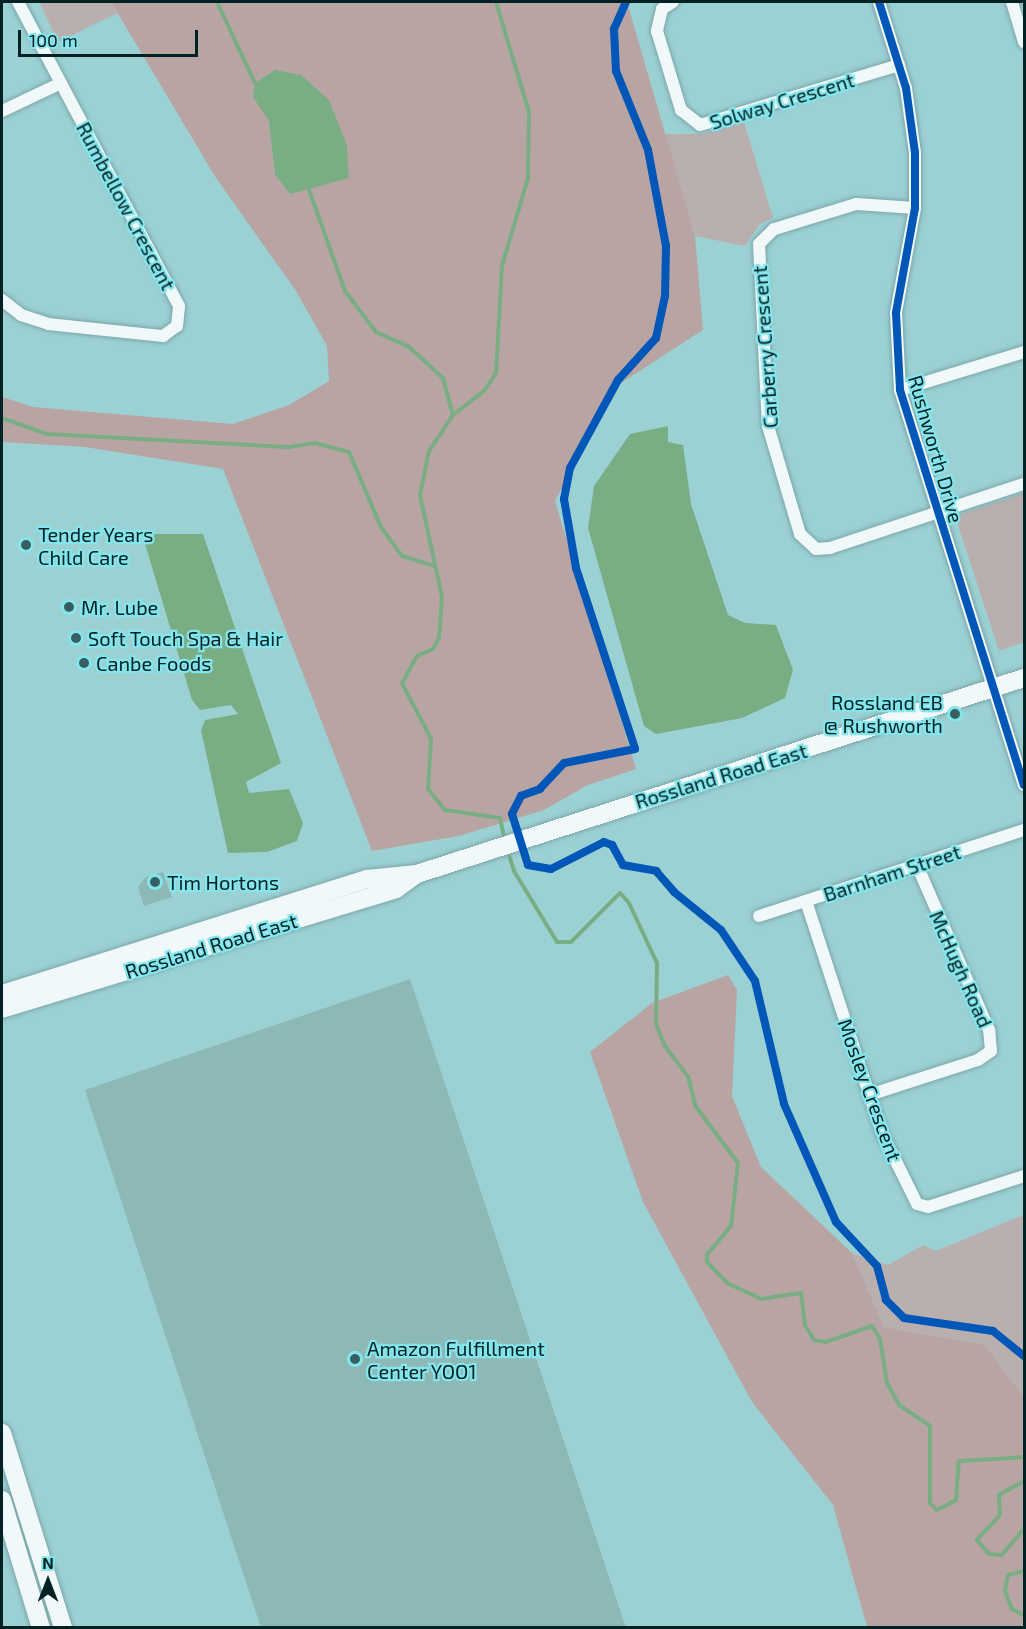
<!DOCTYPE html>
<style>
body{margin:0}
#map{position:relative;width:1026px;height:1629px;overflow:hidden;background:#9cd1d4;font-family:"Exo 2",sans-serif}
div>[style]{position:absolute}
[style*='--x']{left:calc(var(--x)*1px);top:calc(var(--y)*1px);width:calc(var(--w)*1px);rotate:calc(var(--a)*1deg)}
.green>*{inset:0;background:#b9afaf}
.forest>*{inset:0;background:#b9a4a4}
.water>*{inset:0;background:#79ad84}
.stream>*{height:4px;margin:-2px;padding:0 2px;transform-origin:2px;border-radius:2px;background:#79ad84}
.building>*{inset:0;background:#8cb8b6}
.roads{filter:drop-shadow(0 0 2px #7ca7aa) drop-shadow(0 0 2px #7ca7aa)}
.street>*{height:12px;margin:-6px;padding:0 6px;transform-origin:6px;border-radius:6px;background:#f0f8f9}
.secondary>*{height:18px;margin:-9px;padding:0 9px;transform-origin:9px;border-radius:9px;background:#f0f8f9}
.cycleway>*{height:8px;margin:-4px;padding:0 4px;transform-origin:4px;border-radius:4px;background:#0057b8}
.dots>*{width:16px;height:16px;translate:-50% -50%;box-sizing:border-box;border:3px solid #84e6ec;border-radius:50%}
span{translate:-50% -50%;white-space:nowrap;text-align:center;line-height:1.15;-webkit-text-stroke:4.5px #84e6ec;paint-order:stroke}
.street-label{font-size:20px;color:#012123}
.poi-label{font-size:20px;color:#012123}
.left{translate:0 -50%;text-align:left}
.right{translate:-100% -50%;text-align:right}
.frame{position:absolute;inset:0;border:3px solid #012123;pointer-events:none}
.north{position:absolute;left:18px;top:1551px;width:60px;height:60px;-webkit-text-stroke:4px #84e6ec;paint-order:stroke;rotate:0deg;font-size:16px;font-weight:700;line-height:24px;text-align:center;color:#012123}
.north::after{content:'';display:block;margin:auto;width:21px;height:27px;background:#012123;clip-path:polygon(50% 0,100% 100%,50% 72%,0 100%)}
.scale{position:absolute;left:18px;top:30px;width:180px;height:27px;box-sizing:border-box;border:3px solid #012123;border-top:0;padding-left:8px;font-size:18px;line-height:21px;white-space:nowrap;color:#012123;-webkit-text-stroke:4px #84e6ec;paint-order:stroke}
</style>
<div id="map">
<div class="green">
<div style="clip-path:polygon(39px 2px,111px 2px,118px 13px,58px 42px)"></div>
<div style="clip-path:polygon(744px 122px,773px 218px,760px 224px,745px 246px,695px 236px,665px 134px,702px 134px)"></div>
<div style="clip-path:polygon(1024px 493px,1024px 642px,999px 651px,955px 516px)"></div>
<div style="clip-path:polygon(1023px 1215px,1024px 1219px,1024px 1397px,985px 1345px,884px 1327px,852px 1253px,888px 1265px,923px 1245px,936px 1251px)"></div>
</div>
<div class="forest">
<div style="clip-path:polygon(evenodd,111px 2px,627px 2px,695px 236px,703px 330px,618px 385px,555px 501px,636px 769px,588px 785px,544px 810px,459px 836px,372px 851px,223px 469px,85px 447px,2px 442px,2px 397px,33px 407px,233px 424px,289px 405px,329px 381px,327px 346px,296px 291px,216px 178px,111px 2px,269px 121px,308px 187px,290px 194px,275px 175px,269px 121px)"></div>
<div style="clip-path:polygon(728px 975px,737px 990px,732px 1096px,761px 1167px,852px 1253px,884px 1327px,985px 1345px,1024px 1397px,1024px 1627px,867px 1627px,833px 1505px,752px 1402px,643px 1202px,590px 1052px,652px 1003px)"></div>
</div>
<div class="water">
<div style="clip-path:polygon(275px 70px,301px 75px,329px 100px,347px 145px,349px 178px,290px 194px,275px 175px,269px 121px,253px 97px,255px 83px)"></div>
<div style="clip-path:polygon(668px 426px,668px 442px,683px 445px,691px 504px,728px 615px,745px 623px,776px 625px,793px 670px,785px 698px,742px 718px,656px 734px,644px 726px,588px 528px,594px 486px,630px 434px)"></div>
<div style="clip-path:polygon(142px 534px,203px 534px,281px 763px,246px 782px,249px 793px,289px 789px,303px 823px,297px 841px,267px 852px,228px 853px,201px 730px,205px 720px,238px 714px,231px 705px,200px 710px,192px 700px)"></div>
</div>
<div class="stream">
<div style="--x:217;--y:2;--w:89;--a:64.9"></div>
<div style="--x:496;--y:2;--w:115;--a:73.3"></div>
<div style="--x:529;--y:112;--w:66;--a:90.9"></div>
<div style="--x:528;--y:178;--w:92;--a:106.5"></div>
<div style="--x:502;--y:266;--w:107;--a:93.2"></div>
<div style="--x:496;--y:373;--w:20;--a:123"></div>
<div style="--x:485;--y:390;--w:41;--a:142"></div>
<div style="--x:453;--y:415;--w:43;--a:123.7"></div>
<div style="--x:429;--y:451;--w:45;--a:101.6"></div>
<div style="--x:420;--y:495;--w:104;--a:77.8"></div>
<div style="--x:442;--y:597;--w:41;--a:94.2"></div>
<div style="--x:439;--y:638;--w:13;--a:119"></div>
<div style="--x:433;--y:649;--w:17;--a:156"></div>
<div style="--x:417;--y:656;--w:31;--a:119"></div>
<div style="--x:402;--y:683;--w:63;--a:62.6"></div>
<div style="--x:431;--y:739;--w:50;--a:93.4"></div>
<div style="--x:428;--y:789;--w:27;--a:51"></div>
<div style="--x:445;--y:810;--w:56;--a:8.3"></div>
<div style="--x:500;--y:818;--w:25;--a:78"></div>
<div style="--x:308;--y:187;--w:110;--a:70.4"></div>
<div style="--x:345;--y:291;--w:51;--a:52.9"></div>
<div style="--x:376;--y:332;--w:36;--a:24"></div>
<div style="--x:409;--y:347;--w:46;--a:42.4"></div>
<div style="--x:443;--y:378;--w:38;--a:75"></div>
<div style="--x:2;--y:418;--w:48;--a:19.6"></div>
<div style="--x:47;--y:434;--w:243;--a:3.1"></div>
<div style="--x:290;--y:447;--w:25;--a:-9"></div>
<div style="--x:315;--y:443;--w:35;--a:15"></div>
<div style="--x:349;--y:452;--w:82;--a:66.9"></div>
<div style="--x:381;--y:527;--w:36;--a:54"></div>
<div style="--x:402;--y:556;--w:34;--a:17"></div>
<div style="--x:508;--y:852;--w:20;--a:72"></div>
<div style="--x:514;--y:871;--w:83;--a:58.8"></div>
<div style="--x:557;--y:942;--w:14;--a:0"></div>
<div style="--x:571;--y:942;--w:69;--a:-45"></div>
<div style="--x:620;--y:893;--w:13;--a:48"></div>
<div style="--x:629;--y:903;--w:66;--a:65"></div>
<div style="--x:657;--y:963;--w:61;--a:90.9"></div>
<div style="--x:656;--y:1024;--w:24;--a:68"></div>
<div style="--x:665;--y:1046;--w:38;--a:53"></div>
<div style="--x:688;--y:1076;--w:32;--a:76"></div>
<div style="--x:696;--y:1107;--w:70;--a:53.1"></div>
<div style="--x:738;--y:1163;--w:63;--a:96.3"></div>
<div style="--x:731;--y:1226;--w:38;--a:130"></div>
<div style="--x:707;--y:1255;--w:7;--a:90"></div>
<div style="--x:707;--y:1262;--w:29;--a:46"></div>
<div style="--x:727;--y:1283;--w:38;--a:25"></div>
<div style="--x:761;--y:1299;--w:40;--a:-8.5"></div>
<div style="--x:801;--y:1293;--w:32;--a:83"></div>
<div style="--x:805;--y:1325;--w:17;--a:59"></div>
<div style="--x:814;--y:1340;--w:12;--a:9"></div>
<div style="--x:826;--y:1342;--w:49;--a:-19.2"></div>
<div style="--x:872;--y:1326;--w:15;--a:58"></div>
<div style="--x:880;--y:1339;--w:45;--a:81"></div>
<div style="--x:887;--y:1383;--w:25;--a:61"></div>
<div style="--x:899;--y:1405;--w:37;--a:34"></div>
<div style="--x:930;--y:1426;--w:77;--a:90"></div>
<div style="--x:930;--y:1503;--w:10;--a:45"></div>
<div style="--x:937;--y:1510;--w:21;--a:-28"></div>
<div style="--x:956;--y:1500;--w:39;--a:-86"></div>
<div style="--x:959;--y:1461;--w:65;--a:-3.5"></div>
<div style="--x:1024;--y:1481;--w:29;--a:151"></div>
<div style="--x:999;--y:1495;--w:20;--a:87"></div>
<div style="--x:1000;--y:1515;--w:34;--a:133"></div>
<div style="--x:977;--y:1540;--w:18;--a:49"></div>
<div style="--x:989;--y:1554;--w:13;--a:4"></div>
<div style="--x:1002;--y:1555;--w:34;--a:-50"></div>
<div style="--x:1024;--y:1571;--w:16;--a:166"></div>
<div style="--x:1008;--y:1575;--w:16;--a:101"></div>
<div style="--x:1005;--y:1591;--w:19;--a:69"></div>
<div style="--x:1012;--y:1609;--w:13;--a:27"></div>
</div>
<div class="building">
<div style="clip-path:polygon(163px 872px,172px 897px,144px 906px,138px 887px,146px 877px)"></div>
<div style="clip-path:polygon(410px 979px,626px 1628px,261px 1628px,85px 1090px)"></div>
</div>
<div class="roads">
<div class="street">
<div style="--x:673;--y:2;--w:13;--a:148"></div>
<div style="--x:662;--y:9;--w:23;--a:103"></div>
<div style="--x:657;--y:31;--w:83;--a:73.1"></div>
<div style="--x:681;--y:110;--w:24;--a:38"></div>
<div style="--x:700;--y:125;--w:208;--a:-16.8"></div>
<div style="--x:879;--y:2;--w:90;--a:72.6"></div>
<div style="--x:906;--y:88;--w:66;--a:82.1"></div>
<div style="--x:915;--y:153;--w:55;--a:90"></div>
<div style="--x:915;--y:208;--w:107;--a:100.3"></div>
<div style="--x:896;--y:313;--w:77;--a:87"></div>
<div style="--x:900;--y:390;--w:414;--a:72.6"></div>
<div style="--x:1012;--y:2;--w:42;--a:73.3"></div>
<div style="--x:2;--y:111;--w:65;--a:-25.4"></div>
<div style="--x:915;--y:208;--w:59;--a:-176.1"></div>
<div style="--x:856;--y:204;--w:86;--a:163"></div>
<div style="--x:774;--y:229;--w:21;--a:135"></div>
<div style="--x:759;--y:244;--w:182;--a:87.2"></div>
<div style="--x:768;--y:426;--w:113;--a:73.5"></div>
<div style="--x:800;--y:534;--w:22;--a:43"></div>
<div style="--x:816;--y:549;--w:14;--a:-4"></div>
<div style="--x:830;--y:548;--w:204;--a:-18.3"></div>
<div style="--x:2;--y:300;--w:24;--a:38"></div>
<div style="--x:21;--y:315;--w:28;--a:18"></div>
<div style="--x:48;--y:324;--w:116;--a:6"></div>
<div style="--x:163;--y:336;--w:17;--a:-36"></div>
<div style="--x:177;--y:326;--w:20;--a:-84"></div>
<div style="--x:179;--y:306;--w:344;--a:-117.9"></div>
<div style="--x:900;--y:390;--w:130;--a:-17"></div>
<div style="--x:806;--y:901;--w:242;--a:71.9"></div>
<div style="--x:881;--y:1131;--w:81;--a:63.7"></div>
<div style="--x:917;--y:1204;--w:11;--a:15"></div>
<div style="--x:928;--y:1207;--w:101;--a:-17.9"></div>
<div style="--x:759;--y:916;--w:279;--a:-18"></div>
<div style="--x:869;--y:1095;--w:114;--a:-17.8"></div>
<div style="--x:978;--y:1060;--w:16;--a:-35"></div>
<div style="--x:991;--y:1051;--w:21;--a:-95"></div>
<div style="--x:989;--y:1030;--w:180;--a:-113.6"></div>
</div>
<div class="secondary">
<div style="--x:2;--y:994;--w:383;--a:-17.5"></div>
<div style="--x:367;--y:879;--w:50;--a:-5.7"></div>
<div style="--x:417;--y:874;--w:638;--a:-17.9"></div>
<div style="--x:2;--y:1009;--w:412;--a:-16.9"></div>
<div style="--x:396;--y:889;--w:26;--a:-36"></div>
<div style="--x:2;--y:1433;--w:204;--a:72.6"></div>
<div style="--x:2;--y:1500;--w:134;--a:73.1"></div>
</div>
</div>
<div class="cycleway">
<div style="--x:626;--y:2;--w:30;--a:114"></div>
<div style="--x:614;--y:29;--w:42;--a:87.3"></div>
<div style="--x:616;--y:71;--w:85;--a:67.9"></div>
<div style="--x:648;--y:150;--w:98;--a:79.4"></div>
<div style="--x:666;--y:246;--w:50;--a:91.1"></div>
<div style="--x:665;--y:296;--w:43;--a:102.1"></div>
<div style="--x:656;--y:338;--w:57;--a:132.1"></div>
<div style="--x:618;--y:380;--w:100;--a:118.6"></div>
<div style="--x:570;--y:468;--w:32;--a:101"></div>
<div style="--x:564;--y:499;--w:70;--a:80.1"></div>
<div style="--x:576;--y:568;--w:190;--a:71.9"></div>
<div style="--x:635;--y:749;--w:72;--a:168.8"></div>
<div style="--x:564;--y:763;--w:35;--a:133"></div>
<div style="--x:540;--y:789;--w:20;--a:160"></div>
<div style="--x:521;--y:796;--w:20;--a:117"></div>
<div style="--x:512;--y:814;--w:53;--a:72.6"></div>
<div style="--x:528;--y:865;--w:23;--a:10"></div>
<div style="--x:551;--y:869;--w:59;--a:-27"></div>
<div style="--x:604;--y:842;--w:9;--a:21"></div>
<div style="--x:612;--y:845;--w:23;--a:61"></div>
<div style="--x:623;--y:865;--w:34;--a:10"></div>
<div style="--x:656;--y:871;--w:28;--a:49"></div>
<div style="--x:674;--y:892;--w:60;--a:39"></div>
<div style="--x:721;--y:930;--w:61;--a:56.3"></div>
<div style="--x:755;--y:981;--w:126;--a:76.7"></div>
<div style="--x:784;--y:1104;--w:129;--a:66.2"></div>
<div style="--x:836;--y:1222;--w:60;--a:47"></div>
<div style="--x:877;--y:1266;--w:35;--a:75"></div>
<div style="--x:886;--y:1300;--w:25;--a:45"></div>
<div style="--x:904;--y:1318;--w:90;--a:8.3"></div>
<div style="--x:993;--y:1331;--w:40;--a:39"></div>
<div style="--x:879;--y:2;--w:90;--a:72.6"></div>
<div style="--x:906;--y:88;--w:66;--a:82.1"></div>
<div style="--x:915;--y:153;--w:55;--a:90"></div>
<div style="--x:915;--y:208;--w:107;--a:100.3"></div>
<div style="--x:896;--y:313;--w:77;--a:87"></div>
<div style="--x:900;--y:390;--w:414;--a:72.6"></div>
</div>
<div class="dots">
<div style="left:26px;top:545px;background:#375f61"></div>
<div style="left:69px;top:607px;background:#375f61"></div>
<div style="left:76px;top:638px;background:#375f61"></div>
<div style="left:84px;top:663px;background:#375f61"></div>
<div style="left:955px;top:714px;background:#375f61"></div>
<div style="left:155px;top:882px;background:#375f61"></div>
<div style="left:355px;top:1359px;background:#375f61"></div>
</div>
<div class="street-label">
<span style="left:782px;top:101px;rotate:-17deg">Solway Crescent</span>
<span style="left:126px;top:206px;rotate:62deg">Rumbellow Crescent</span>
<span style="left:765px;top:347px;rotate:-94deg">Carberry Crescent</span>
<span style="left:936px;top:449px;rotate:74deg">Rushworth Drive</span>
<span style="left:721px;top:776px;rotate:-17deg">Rossland Road East</span>
<span style="left:892px;top:873px;rotate:-18deg">Barnham Street</span>
<span style="left:211px;top:946px;rotate:-17deg">Rossland Road East</span>
<span style="left:961px;top:969px;rotate:66deg">McHugh Road</span>
<span style="left:870px;top:1090px;rotate:70deg">Mosley Crescent</span>
</div>
<div class="poi-label">
<span class="left" style="left:38px;top:546px">Tender Years<br>Child Care</span>
<span class="left" style="left:81px;top:607px">Mr. Lube</span>
<span class="left" style="left:88px;top:638px">Soft Touch Spa &amp; Hair</span>
<span class="left" style="left:96px;top:663px">Canbe Foods</span>
<span class="right" style="left:943px;top:714px">Rossland EB<br>@ Rushworth</span>
<span class="left" style="left:167px;top:882px">Tim Hortons</span>
<span class="left" style="left:367px;top:1360px">Amazon Fulfillment<br>Center YOO1</span>
</div>
<div class="frame"></div>
<div class="north">N</div>
<div class="scale">100 m</div>
</div>
